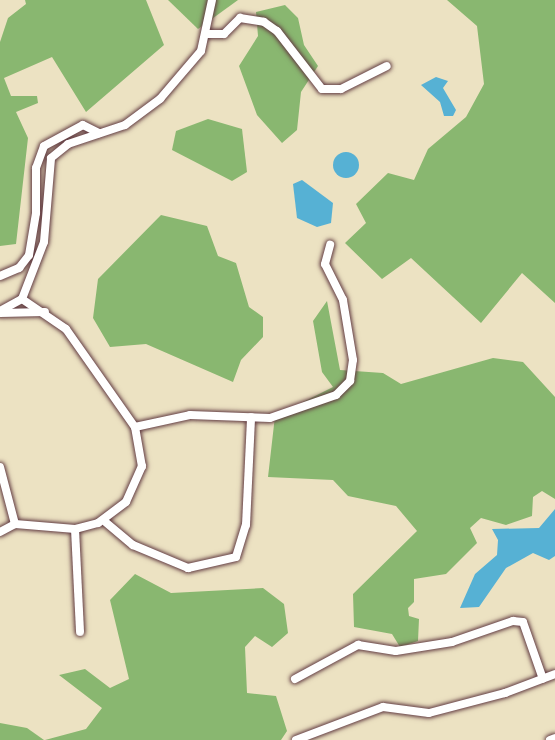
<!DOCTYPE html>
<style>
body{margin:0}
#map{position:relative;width:555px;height:740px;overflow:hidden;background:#ece2c2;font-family:Itim,sans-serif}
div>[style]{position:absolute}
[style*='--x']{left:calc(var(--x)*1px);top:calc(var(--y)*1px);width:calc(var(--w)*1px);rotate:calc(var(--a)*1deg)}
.forest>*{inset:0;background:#89b770}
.water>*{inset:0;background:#56b1d4}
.round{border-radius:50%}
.roads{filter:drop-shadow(0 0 2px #623c42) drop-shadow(0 0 2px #623c42)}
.minor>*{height:8px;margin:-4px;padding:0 4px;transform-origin:4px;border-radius:4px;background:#fff}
span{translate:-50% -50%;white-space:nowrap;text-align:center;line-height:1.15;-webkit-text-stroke:5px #fbf7ec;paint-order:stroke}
</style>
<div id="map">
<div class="forest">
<div style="clip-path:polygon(25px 0,146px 0,164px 45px,86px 112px,52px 57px,4px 78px,11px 96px,37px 96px,38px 103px,16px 112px,28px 138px,16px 244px,0 246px,0 42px,8px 18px,26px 4px)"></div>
<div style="clip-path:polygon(168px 0,238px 0,198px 29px)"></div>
<div style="clip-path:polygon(447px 0,555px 0,555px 303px,522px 273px,481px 323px,411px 258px,382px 279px,345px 243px,366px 223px,356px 204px,388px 173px,414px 180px,428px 149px,466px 117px,484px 84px,477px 26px)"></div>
<div style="clip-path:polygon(285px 5px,298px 18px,304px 45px,318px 66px,301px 92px,297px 130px,282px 143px,257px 115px,239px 66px,258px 36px,256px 12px)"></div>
<div style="clip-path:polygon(208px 119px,242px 129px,247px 172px,232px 181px,172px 150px,176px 131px)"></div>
<div style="clip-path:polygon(161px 215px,207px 226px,218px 256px,236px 263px,249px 307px,263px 317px,263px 337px,241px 360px,233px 382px,146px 344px,110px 347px,93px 318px,98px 279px)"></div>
<div style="clip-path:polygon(327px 301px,340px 370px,383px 373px,401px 384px,493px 358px,523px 362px,555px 397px,555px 499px,542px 491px,533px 497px,532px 516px,506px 525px,481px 518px,470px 528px,477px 543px,446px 574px,414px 579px,414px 602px,408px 608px,409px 616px,419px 619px,418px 641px,400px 647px,392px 634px,354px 627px,353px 594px,417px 531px,396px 506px,348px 496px,333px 480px,268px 477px,275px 416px,333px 387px,322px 372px,313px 321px)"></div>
<div style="clip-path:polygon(135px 574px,171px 593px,263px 588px,284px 604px,288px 633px,272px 647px,255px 636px,245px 647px,247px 693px,276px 696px,287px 731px,281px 740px,45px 740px,86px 729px,102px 708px,59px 675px,85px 669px,110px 688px,129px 679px,110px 600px)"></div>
<div style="clip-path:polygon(0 723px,27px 728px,44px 740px,0 740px)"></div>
</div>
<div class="water">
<div style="clip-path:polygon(436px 77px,448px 81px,443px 88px,456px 110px,453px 116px,444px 116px,440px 102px,421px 85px)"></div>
<div class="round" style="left:333px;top:152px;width:26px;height:26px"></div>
<div style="clip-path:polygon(302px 180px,333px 203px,331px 223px,317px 227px,297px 218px,293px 184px)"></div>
<div style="clip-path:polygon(555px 509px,555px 556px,549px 560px,533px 553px,506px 568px,479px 607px,460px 608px,475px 574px,497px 555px,498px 540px,492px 529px,539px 528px)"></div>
</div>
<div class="roads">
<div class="minor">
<div style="--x:208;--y:34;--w:16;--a:0"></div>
<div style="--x:224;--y:34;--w:23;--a:-45"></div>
<div style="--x:240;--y:18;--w:24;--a:9"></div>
<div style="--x:264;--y:22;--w:16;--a:35"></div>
<div style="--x:277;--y:31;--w:73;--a:52.2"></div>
<div style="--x:322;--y:89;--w:19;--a:0"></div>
<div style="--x:341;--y:89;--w:51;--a:-26.6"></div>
<div style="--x:0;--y:276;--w:21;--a:-23"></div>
<div style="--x:19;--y:268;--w:16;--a:-52"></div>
<div style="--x:29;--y:255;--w:43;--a:-80.5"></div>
<div style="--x:36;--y:213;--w:45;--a:-90"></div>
<div style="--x:36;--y:168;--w:23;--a:-70"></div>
<div style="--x:44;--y:146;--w:44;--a:-28.3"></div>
<div style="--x:83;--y:125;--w:18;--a:27"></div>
<div style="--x:22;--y:299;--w:61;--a:-68.9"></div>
<div style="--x:44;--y:242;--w:84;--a:-85.2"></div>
<div style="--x:51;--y:158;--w:22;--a:-39"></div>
<div style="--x:68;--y:144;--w:60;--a:-18.4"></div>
<div style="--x:125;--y:125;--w:44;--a:-36.6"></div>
<div style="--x:160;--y:99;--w:63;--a:-49.5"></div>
<div style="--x:201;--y:51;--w:52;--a:-77.8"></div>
<div style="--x:0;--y:311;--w:25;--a:-29"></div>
<div style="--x:22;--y:299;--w:53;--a:34.3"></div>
<div style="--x:66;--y:329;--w:120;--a:54.9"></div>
<div style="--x:135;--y:427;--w:40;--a:80"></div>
<div style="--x:142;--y:466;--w:39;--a:114"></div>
<div style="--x:126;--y:502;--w:35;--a:143"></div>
<div style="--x:98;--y:523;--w:24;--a:165"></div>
<div style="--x:75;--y:529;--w:60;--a:-175.2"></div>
<div style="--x:15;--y:524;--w:17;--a:152"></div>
<div style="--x:0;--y:313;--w:45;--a:-1.3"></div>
<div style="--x:135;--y:427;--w:56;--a:-12.3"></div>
<div style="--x:190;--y:415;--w:80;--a:2.1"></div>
<div style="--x:270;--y:418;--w:70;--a:-19.2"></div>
<div style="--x:336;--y:395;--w:20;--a:-45"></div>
<div style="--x:350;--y:381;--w:21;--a:-82"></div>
<div style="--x:353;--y:360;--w:61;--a:-99.5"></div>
<div style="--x:343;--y:300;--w:40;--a:-116.6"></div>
<div style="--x:325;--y:264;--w:20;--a:-75"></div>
<div style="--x:0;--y:467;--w:59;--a:75.3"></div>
<div style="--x:103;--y:520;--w:39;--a:40"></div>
<div style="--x:133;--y:545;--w:60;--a:22.7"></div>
<div style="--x:188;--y:568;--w:49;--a:-12.9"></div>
<div style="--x:236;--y:557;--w:34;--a:-73"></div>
<div style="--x:246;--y:525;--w:108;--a:-87.3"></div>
<div style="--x:75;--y:529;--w:103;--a:87.2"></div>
<div style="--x:295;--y:679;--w:72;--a:-28.4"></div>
<div style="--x:358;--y:645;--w:38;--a:9"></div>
<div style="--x:396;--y:651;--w:57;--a:-9.1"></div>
<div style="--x:452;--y:642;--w:65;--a:-19"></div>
<div style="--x:513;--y:621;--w:10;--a:6"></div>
<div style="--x:523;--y:622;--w:60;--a:70.7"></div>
<div style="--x:296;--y:740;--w:93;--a:-20.8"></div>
<div style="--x:383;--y:707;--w:46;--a:7.4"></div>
<div style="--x:429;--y:713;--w:79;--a:-14.7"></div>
<div style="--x:505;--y:693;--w:53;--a:-20.8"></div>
<div style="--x:550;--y:740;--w:5;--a:-22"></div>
</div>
</div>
</div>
